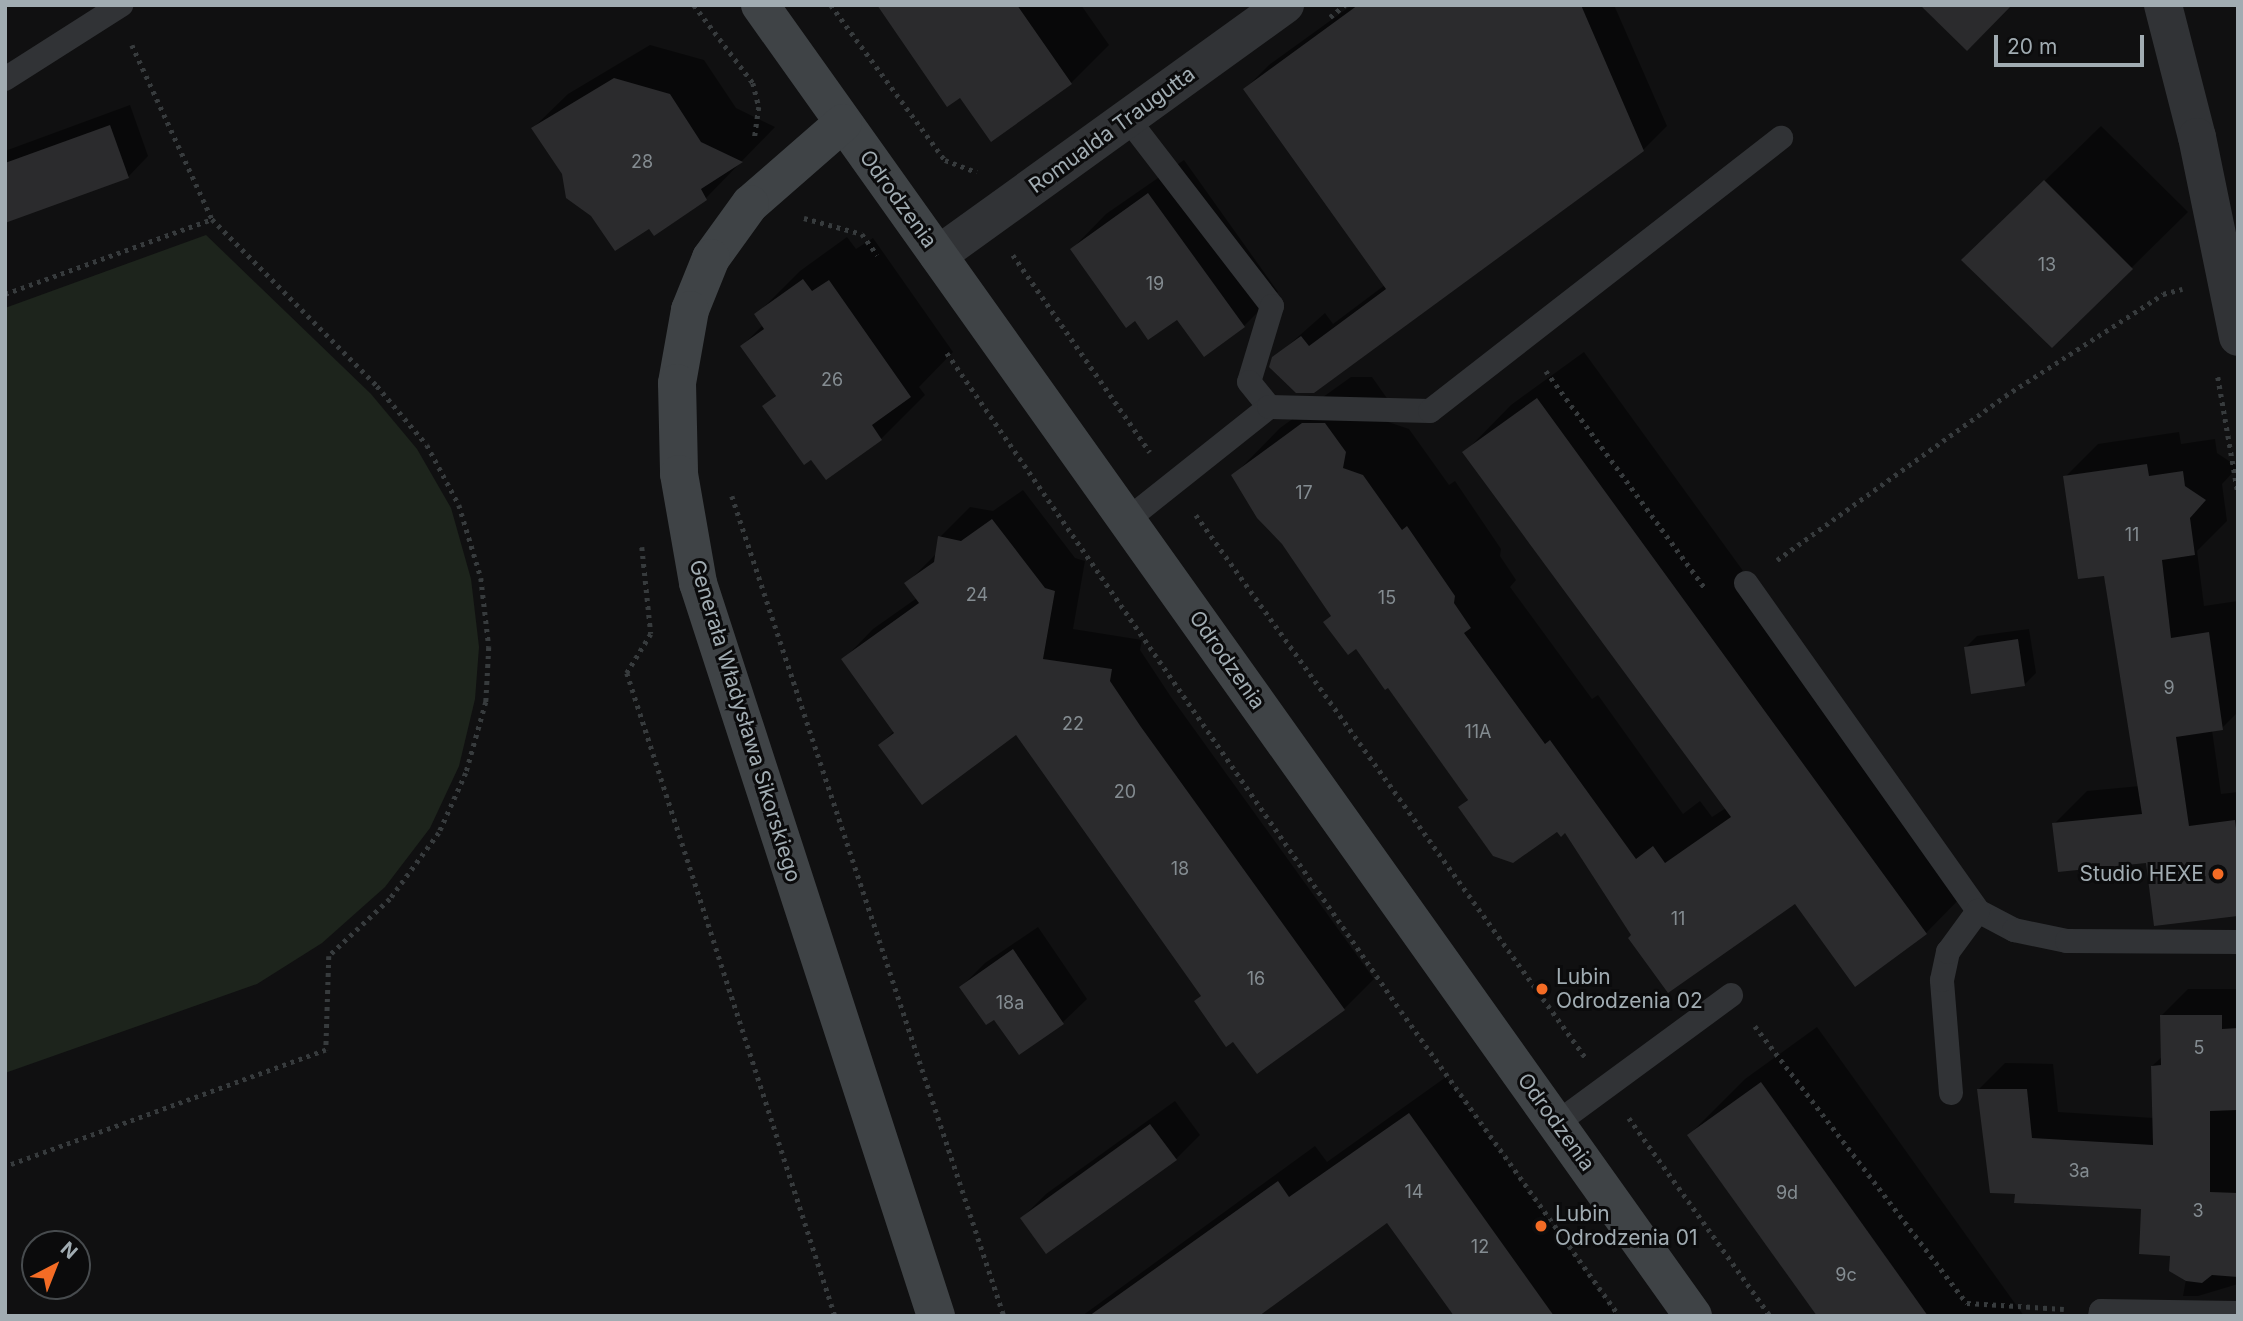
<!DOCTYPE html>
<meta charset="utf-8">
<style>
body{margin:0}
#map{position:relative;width:2243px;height:1321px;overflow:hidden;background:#101011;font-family:Inter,sans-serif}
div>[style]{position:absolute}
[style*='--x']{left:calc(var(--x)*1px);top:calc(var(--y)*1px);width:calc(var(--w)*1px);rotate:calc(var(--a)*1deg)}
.green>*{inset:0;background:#1d241c}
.shadow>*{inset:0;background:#0007}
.building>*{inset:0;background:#2b2b2d}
.path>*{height:4.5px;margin-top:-2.25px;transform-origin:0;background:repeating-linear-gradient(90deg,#373b3d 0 3.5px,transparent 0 8.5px)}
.lane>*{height:24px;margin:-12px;padding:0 12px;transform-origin:12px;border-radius:12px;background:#313336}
.street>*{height:38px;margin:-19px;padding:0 19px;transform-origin:19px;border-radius:19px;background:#313336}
.secondary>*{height:38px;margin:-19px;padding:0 19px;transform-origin:19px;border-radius:19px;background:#3f4346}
.dots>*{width:19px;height:19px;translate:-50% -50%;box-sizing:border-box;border:4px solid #0b0b0c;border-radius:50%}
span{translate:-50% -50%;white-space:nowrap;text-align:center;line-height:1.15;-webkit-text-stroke:6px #0b0b0c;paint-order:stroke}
.number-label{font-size:18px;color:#848c91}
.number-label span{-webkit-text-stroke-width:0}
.street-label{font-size:21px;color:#a1acb2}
.poi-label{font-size:21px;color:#a1acb2}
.right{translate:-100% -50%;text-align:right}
.left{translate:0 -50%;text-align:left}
.frame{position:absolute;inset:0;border:7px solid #a1acb2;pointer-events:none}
.north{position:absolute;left:21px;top:1230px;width:70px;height:70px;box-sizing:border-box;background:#0b0b0c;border:2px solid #474b4e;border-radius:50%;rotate:42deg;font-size:19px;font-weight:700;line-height:28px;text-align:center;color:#a1acb2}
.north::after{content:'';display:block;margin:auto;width:24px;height:32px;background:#f46c25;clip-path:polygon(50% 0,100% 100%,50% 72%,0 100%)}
.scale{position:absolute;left:1994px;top:35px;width:150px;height:32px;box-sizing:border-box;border:4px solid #a1acb2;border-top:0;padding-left:9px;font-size:21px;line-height:24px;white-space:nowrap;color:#a1acb2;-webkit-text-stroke:5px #0b0b0c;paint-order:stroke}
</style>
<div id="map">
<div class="green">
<div style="clip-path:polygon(206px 235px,371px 394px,417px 449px,451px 508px,471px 579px,479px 647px,475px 699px,459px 766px,430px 828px,385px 887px,322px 943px,257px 984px,5px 1073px,5px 308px)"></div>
</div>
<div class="shadow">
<div style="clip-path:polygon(877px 5px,1081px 5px,1109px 45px,1071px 83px,961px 96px,948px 104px)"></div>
<div style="clip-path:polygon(1352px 5px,1614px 5px,1667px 126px,1643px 150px,1314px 391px,1274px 358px,1325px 313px,1333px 324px,1385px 285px,1245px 89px,1269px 65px)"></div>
<div style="clip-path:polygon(650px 45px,704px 60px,736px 108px,775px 127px,706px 198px,655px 233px,564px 174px,533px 128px,568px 94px)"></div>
<div style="clip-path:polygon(130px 105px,148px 156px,128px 177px,5px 221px,5px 151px)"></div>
<div style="clip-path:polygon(2101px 126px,2188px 212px,2052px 346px,2020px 205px)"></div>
<div style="clip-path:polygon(1184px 160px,1278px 292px,1244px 326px,1177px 318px,1136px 319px,1072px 249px,1106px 214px)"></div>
<div style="clip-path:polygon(847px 237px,856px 249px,873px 238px,953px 352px,919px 387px,925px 395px,881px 439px,827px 478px,765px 406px,777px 394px,742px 346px,763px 325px,756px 315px,800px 271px)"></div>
<div style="clip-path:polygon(1584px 352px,1972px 886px,1926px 933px,1795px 902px,1633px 935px,1566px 831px,1460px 807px,1469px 798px,1234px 475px,1280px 428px,1351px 377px,1372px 377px,1391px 404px,1388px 422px,1409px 429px,1449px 485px,1455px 481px,1501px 549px,1500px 556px,1516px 580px,1510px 587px,1592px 699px,1598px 695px,1683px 814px,1700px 801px,1712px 817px,1726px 808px,1465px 452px,1511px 405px)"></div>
<div style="clip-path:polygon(2179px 432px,2181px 444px,2215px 439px,2217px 453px,2238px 467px,2222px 484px,2227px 521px,2197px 551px,2204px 606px,2238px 601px,2238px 712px,2222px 728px,2212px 730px,2221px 794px,2238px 792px,2238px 914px,2147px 861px,2054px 824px,2087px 791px,2140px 786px,2105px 574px,2065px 477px,2098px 444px)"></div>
<div style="clip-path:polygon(1023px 490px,1075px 558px,1085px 561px,1073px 629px,1142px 640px,1140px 650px,1171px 697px,1374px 979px,1344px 1009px,1202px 995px,1017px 733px,880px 745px,895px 730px,843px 660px,873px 629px,917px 598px,907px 583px,937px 553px,940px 537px,970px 507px,993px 511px)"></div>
<div style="clip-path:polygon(2029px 629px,2036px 673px,2024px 685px,1965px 648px,1977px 636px)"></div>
<div style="clip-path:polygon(1038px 927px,1087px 999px,1063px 1022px,1019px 1053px,995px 1017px,961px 987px,985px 963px)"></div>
<div style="clip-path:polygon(2188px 989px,2238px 989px,2238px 1284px,2198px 1296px,2183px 1296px,2187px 1274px,2143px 1207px,2017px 1192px,1978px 1090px,2005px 1063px,2053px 1064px,2058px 1112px,2154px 1118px,2152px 1066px,2163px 1056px,2161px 1016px)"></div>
<div style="clip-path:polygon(1817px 1027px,2024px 1316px,1819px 1316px,1689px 1135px,1745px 1079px)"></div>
<div style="clip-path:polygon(1446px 1077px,1617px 1316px,1456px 1316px,1388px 1221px,1256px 1316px,1082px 1316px,1315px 1146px,1327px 1162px)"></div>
<div style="clip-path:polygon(1175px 1101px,1200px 1135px,1176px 1159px,1022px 1218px,1046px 1194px)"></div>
</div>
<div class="building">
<div style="clip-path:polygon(877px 5px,1017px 5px,1072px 84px,991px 142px,960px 98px,947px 107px)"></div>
<div style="clip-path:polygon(1358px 5px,1581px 5px,1644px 151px,1314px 393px,1296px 393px,1269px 367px,1272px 357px,1301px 336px,1309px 346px,1386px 289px,1243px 89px)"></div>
<div style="clip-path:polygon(1920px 5px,2012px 5px,1967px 51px)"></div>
<div style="clip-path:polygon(614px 78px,670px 94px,701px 142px,743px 162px,701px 189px,707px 200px,654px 236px,649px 229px,615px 251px,591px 216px,566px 198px,562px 174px,531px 128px)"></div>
<div style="clip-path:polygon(110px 125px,129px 178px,5px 223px,5px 163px)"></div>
<div style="clip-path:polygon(2044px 180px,2133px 269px,2052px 348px,1961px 260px)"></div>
<div style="clip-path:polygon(1148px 193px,1245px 327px,1204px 357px,1177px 320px,1148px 340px,1135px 321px,1126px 328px,1070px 249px)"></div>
<div style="clip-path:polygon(803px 279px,812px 291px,829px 280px,911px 397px,872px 425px,882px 440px,826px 480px,811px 460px,804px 465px,762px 406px,776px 396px,740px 346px,764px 329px,754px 314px)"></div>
<div style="clip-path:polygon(1537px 398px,1927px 934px,1855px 987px,1795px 904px,1668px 993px,1628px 938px,1631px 935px,1565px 833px,1561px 837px,1557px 832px,1513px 863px,1493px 856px,1458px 807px,1468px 800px,1388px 688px,1385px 690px,1356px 649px,1348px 655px,1323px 622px,1331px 616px,1282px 544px,1257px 518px,1231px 475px,1302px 423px,1325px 423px,1346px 452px,1343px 468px,1363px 475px,1402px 530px,1407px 526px,1455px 596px,1454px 603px,1471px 628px,1464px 633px,1545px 744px,1550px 740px,1636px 859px,1653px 846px,1665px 863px,1731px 817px,1462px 452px)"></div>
<div style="clip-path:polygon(2147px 464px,2149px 476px,2183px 471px,2185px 486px,2206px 500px,2190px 518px,2195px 555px,2162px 560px,2171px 638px,2209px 632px,2223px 730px,2176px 737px,2189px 826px,2235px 820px,2238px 844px,2238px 916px,2154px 926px,2146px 863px,2058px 872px,2052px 823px,2142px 814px,2104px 576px,2078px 579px,2063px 476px)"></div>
<div style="clip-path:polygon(992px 519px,1045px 588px,1055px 591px,1043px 659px,1112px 669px,1110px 681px,1141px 727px,1345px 1010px,1257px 1074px,1233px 1042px,1226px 1047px,1194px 1001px,1201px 996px,1016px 735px,922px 805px,878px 745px,894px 733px,841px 659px,919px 603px,904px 583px,934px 562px,938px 536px,961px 541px)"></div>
<div style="clip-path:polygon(2018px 639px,2025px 686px,1971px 694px,1964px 647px)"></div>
<div style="clip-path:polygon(1013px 949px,1064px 1024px,1019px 1055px,994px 1020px,986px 1025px,959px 987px)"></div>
<div style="clip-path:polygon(2160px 1015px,2222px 1015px,2222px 1029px,2238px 1028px,2238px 1110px,2210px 1111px,2210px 1192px,2238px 1193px,2238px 1277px,2212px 1275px,2202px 1283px,2186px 1281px,2169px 1271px,2170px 1256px,2139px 1254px,2141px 1209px,2014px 1203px,2015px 1194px,1990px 1193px,1977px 1089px,2027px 1089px,2032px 1138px,2153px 1145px,2151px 1066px,2161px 1065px)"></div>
<div style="clip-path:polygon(1761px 1082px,1928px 1316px,1817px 1316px,1687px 1135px)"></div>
<div style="clip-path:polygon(1409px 1113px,1554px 1316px,1454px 1316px,1387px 1223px,1259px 1316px,1089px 1316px,1278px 1181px,1289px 1197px)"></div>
<div style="clip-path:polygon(1150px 1124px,1177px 1160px,1046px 1254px,1020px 1218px)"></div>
</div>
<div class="path">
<div style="--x:694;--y:5;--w:98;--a:52.9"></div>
<div style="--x:753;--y:83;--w:25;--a:76"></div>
<div style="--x:759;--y:107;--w:30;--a:98"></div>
<div style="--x:831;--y:5;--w:192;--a:53.7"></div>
<div style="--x:945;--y:160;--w:34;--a:21"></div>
<div style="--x:1330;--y:17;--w:19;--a:-39"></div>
<div style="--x:132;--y:45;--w:192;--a:65.3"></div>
<div style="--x:804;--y:218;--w:60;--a:15.4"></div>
<div style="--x:862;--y:234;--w:26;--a:54"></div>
<div style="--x:1013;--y:255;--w:240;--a:55.2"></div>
<div style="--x:5;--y:294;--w:220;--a:-19.9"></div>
<div style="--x:212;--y:219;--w:235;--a:45.3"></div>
<div style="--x:377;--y:386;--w:77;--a:49.7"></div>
<div style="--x:427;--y:445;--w:68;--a:61.9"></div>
<div style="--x:459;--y:505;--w:76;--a:73.2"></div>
<div style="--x:481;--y:578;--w:69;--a:83.4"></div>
<div style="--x:489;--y:647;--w:55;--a:93.1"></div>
<div style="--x:486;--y:702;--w:74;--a:105.7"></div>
<div style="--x:466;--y:773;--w:66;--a:114.2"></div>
<div style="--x:439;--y:833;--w:82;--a:126.6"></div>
<div style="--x:390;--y:899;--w:83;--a:136.9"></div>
<div style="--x:329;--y:956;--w:94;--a:91.8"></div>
<div style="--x:326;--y:1050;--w:342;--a:160"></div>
<div style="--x:947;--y:353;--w:799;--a:55.4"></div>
<div style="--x:1401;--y:1011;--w:375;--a:54.4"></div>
<div style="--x:1546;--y:371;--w:271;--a:53.8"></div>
<div style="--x:2218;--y:377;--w:118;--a:80.2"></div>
<div style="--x:732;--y:496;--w:864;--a:71.65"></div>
<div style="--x:1196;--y:515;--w:667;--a:54.33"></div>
<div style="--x:642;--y:547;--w:87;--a:84.1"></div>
<div style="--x:651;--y:634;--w:46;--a:121.6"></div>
<div style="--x:627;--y:673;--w:676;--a:72.07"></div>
<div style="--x:1777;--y:560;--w:281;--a:-35.7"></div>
<div style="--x:2005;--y:396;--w:188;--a:-32.8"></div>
<div style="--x:2163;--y:294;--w:20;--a:-15"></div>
<div style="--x:1755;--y:1026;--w:349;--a:52.6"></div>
<div style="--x:1967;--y:1303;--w:97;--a:3.5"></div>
<div style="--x:1629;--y:1118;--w:243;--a:54.5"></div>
</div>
<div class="lane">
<div style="--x:5;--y:79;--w:138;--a:-32.5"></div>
<div style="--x:1128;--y:119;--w:236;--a:52.4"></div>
<div style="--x:1272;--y:306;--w:79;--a:106.8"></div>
<div style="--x:1249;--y:382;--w:32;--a:51"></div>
<div style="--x:1127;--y:520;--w:181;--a:-38.5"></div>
<div style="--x:1269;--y:407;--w:161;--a:1.4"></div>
<div style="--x:1430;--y:411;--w:445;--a:-37.9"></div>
<div style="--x:1746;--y:583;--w:402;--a:54.7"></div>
<div style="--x:1978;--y:911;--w:41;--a:27.8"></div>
<div style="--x:2014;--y:930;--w:54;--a:11.7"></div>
<div style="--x:2067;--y:941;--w:171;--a:0.3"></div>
<div style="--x:1951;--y:1093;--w:113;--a:-94.6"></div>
<div style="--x:1942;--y:980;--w:29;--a:-78"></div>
<div style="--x:1948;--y:952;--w:51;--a:-53.8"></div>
<div style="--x:1557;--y:1123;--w:216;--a:-36.3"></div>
<div style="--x:2100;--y:1316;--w:5;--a:-79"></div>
<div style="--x:2101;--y:1311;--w:137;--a:0.8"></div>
</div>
<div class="street">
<div style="--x:2163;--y:5;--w:136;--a:75.6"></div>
<div style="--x:2197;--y:137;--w:204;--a:78.4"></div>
<div style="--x:938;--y:255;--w:428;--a:-35.8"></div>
</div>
<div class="secondary">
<div style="--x:760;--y:5;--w:1609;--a:54.56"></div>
<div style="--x:843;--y:123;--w:123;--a:138.9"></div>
<div style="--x:750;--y:204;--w:67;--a:125.8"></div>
<div style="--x:711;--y:258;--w:56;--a:112"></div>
<div style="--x:690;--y:310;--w:74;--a:100.1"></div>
<div style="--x:677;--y:383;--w:91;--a:88.7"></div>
<div style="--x:679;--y:474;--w:111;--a:80.1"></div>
<div style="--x:698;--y:583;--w:771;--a:72.01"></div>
</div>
<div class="dots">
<div style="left:2218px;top:874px;background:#f46c25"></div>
<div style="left:1542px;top:989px;background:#f46c25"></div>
<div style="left:1541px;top:1226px;background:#f46c25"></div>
</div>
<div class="number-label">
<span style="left:642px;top:162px">28</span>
<span style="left:2047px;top:265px">13</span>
<span style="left:1155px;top:284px">19</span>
<span style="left:832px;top:380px">26</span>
<span style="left:1304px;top:493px">17</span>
<span style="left:2132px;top:535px">11</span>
<span style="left:977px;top:595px">24</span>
<span style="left:1387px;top:598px">15</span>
<span style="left:2169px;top:688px">9</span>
<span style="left:1073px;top:724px">22</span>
<span style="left:1478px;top:732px">11A</span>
<span style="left:1125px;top:792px">20</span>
<span style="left:1180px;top:869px">18</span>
<span style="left:1678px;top:919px">11</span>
<span style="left:1256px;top:979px">16</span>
<span style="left:1010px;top:1003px">18a</span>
<span style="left:2199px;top:1048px">5</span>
<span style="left:2079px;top:1171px">3a</span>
<span style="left:1414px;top:1192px">14</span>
<span style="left:1787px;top:1193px">9d</span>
<span style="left:2198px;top:1211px">3</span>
<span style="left:1480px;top:1247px">12</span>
<span style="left:1846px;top:1275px">9c</span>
</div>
<div class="street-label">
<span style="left:1112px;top:130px;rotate:-36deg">Romualda Traugutta</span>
<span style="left:898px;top:199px;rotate:54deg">Odrodzenia</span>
<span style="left:1227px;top:660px;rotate:55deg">Odrodzenia</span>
<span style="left:745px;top:721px;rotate:73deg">Generała Władysława Sikorskiego</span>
<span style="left:1556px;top:1122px;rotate:54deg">Odrodzenia</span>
</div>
<div class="poi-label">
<span class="right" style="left:2204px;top:874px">Studio HEXE</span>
<span class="left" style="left:1556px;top:989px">Lubin<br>Odrodzenia 02</span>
<span class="left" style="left:1555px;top:1226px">Lubin<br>Odrodzenia 01</span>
</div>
<div class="frame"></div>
<div class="north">N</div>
<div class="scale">20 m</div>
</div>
